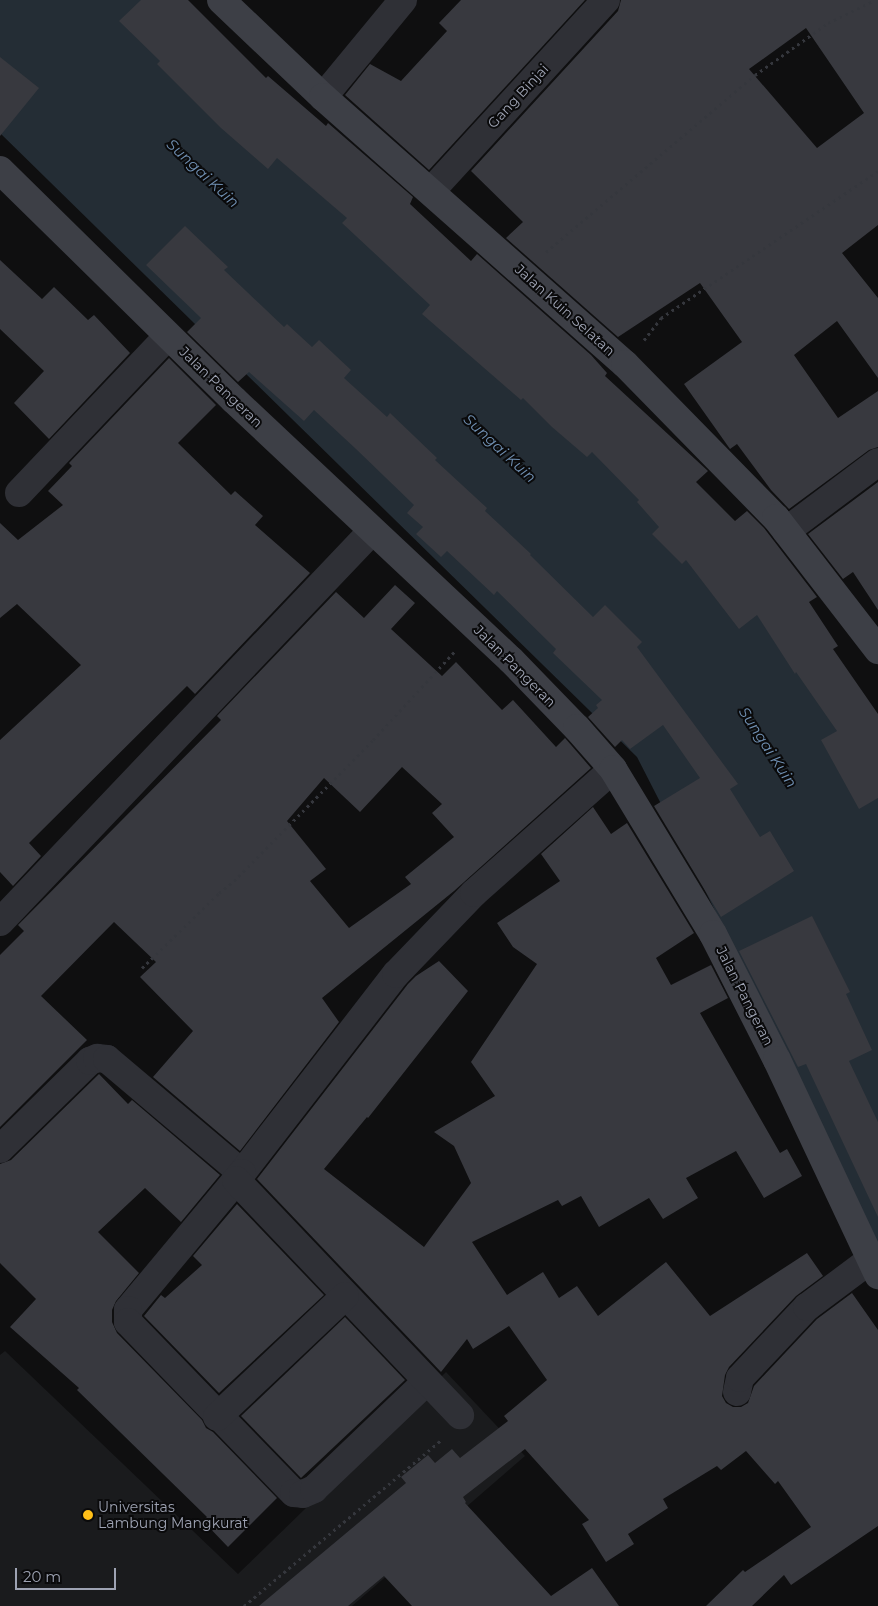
<!DOCTYPE html>
<style>
body{margin:0}
#map{position:relative;width:878px;height:1606px;overflow:hidden;background:#0f0f10;font-family:Montserrat,sans-serif}
div>[style]{position:absolute}
[style*='--x']{left:calc(var(--x)*1px);top:calc(var(--y)*1px);width:calc(var(--w)*1px);rotate:calc(var(--a)*1deg)}
.built>*{inset:0;background:#1a1b1d}
.water>*{inset:0;background:#242d35}
.building>*{inset:0;background:#38393f}
.path>*{height:3px;margin-top:-1.5px;transform-origin:0;background:repeating-linear-gradient(90deg,#35373d 0 2.5px,transparent 0 6.5px)}
.street>*{height:28px;margin:-14px;padding:0 14px;transform-origin:14px;border-radius:14px;background:#2f3036}
.secondary>*{height:28px;margin:-14px;padding:0 14px;transform-origin:14px;border-radius:14px;background:#3d3f46}
.dots>*{width:14px;height:14px;translate:-50% -50%;box-sizing:border-box;border:2px solid #0a0a0b;border-radius:50%}
span{translate:-50% -50%;white-space:nowrap;text-align:center;line-height:1.15;-webkit-text-stroke:4px #0a0a0b;paint-order:stroke}
.street-label{font-size:14px;color:#9ea3b3}
.poi-label{font-size:14px;color:#9ea3b3}
.left{translate:0 -50%;text-align:left}
.water-label{font-size:15px;color:#7090b3;font-style:italic}
.scale{position:absolute;left:15px;top:1568px;width:101px;height:22px;box-sizing:border-box;border:2px solid #9ea3b3;border-top:0;padding-left:6px;font-size:15px;line-height:18px;white-space:nowrap;color:#9ea3b3;-webkit-text-stroke:4px #0a0a0b;paint-order:stroke}
</style>
<div id="map">
<div class="built">
<div style="clip-path:polygon(5px 1351px,238px 1574px,446px 1372px,525px 1456px,352px 1606px,0 1606px,0 1355px)"></div>
</div>
<div class="water">
<div style="clip-path:polygon(0 0,168px 0,878px 723px,878px 1245px,700px 880px,637px 757px,0 133px)"></div>
</div>
<div class="building">
<div style="clip-path:polygon(141px 0,188px 0,266px 78px,268px 76px,326px 126px,328px 123px,413px 197px,410px 204px,471px 261px,477px 254px,591px 355px,607px 373px,605px 376px,708px 471px,696px 482px,735px 521px,747px 511px,764px 528px,817px 597px,809px 602px,838px 646px,833px 649px,878px 714px,878px 798px,859px 809px,821px 740px,837px 731px,796px 672px,795px 674px,757px 615px,739px 629px,686px 560px,682px 564px,652px 534px,659px 527px,637px 502px,639px 500px,592px 452px,587px 457px,552px 427px,523px 398px,521px 400px,422px 314px,430px 305px,342px 223px,347px 218px,277px 158px,268px 169px,221px 128px,157px 64px,160px 61px,119px 21px)"></div>
<div style="clip-path:polygon(461px 0,585px 0,429px 170px,345px 95px,370px 64px,401px 81px,447px 31px,439px 23px)"></div>
<div style="clip-path:polygon(evenodd,621px 0,878px 0,878px 225px,842px 253px,878px 298px,878px 378px,837px 321px,794px 355px,838px 418px,878px 391px,878px 447px,869px 450px,789px 509px,771px 490px,737px 444px,730px 449px,684px 384px,742px 342px,700px 283px,618px 337px,506px 238px,523px 222px,471px 171px,618px 11px,621px 0,806px 28px,864px 113px,817px 148px,749px 69px,806px 28px)"></div>
<div style="clip-path:polygon(0 57px,39px 88px,0 136px)"></div>
<div style="clip-path:polygon(185px 226px,228px 267px,224px 270px,284px 327px,287px 324px,312px 347px,319px 340px,351px 370px,344px 378px,387px 417px,390px 413px,437px 458px,435px 460px,487px 508px,485px 511px,531px 554px,530px 555px,593px 617px,605px 605px,642px 642px,637px 647px,738px 784px,730px 789px,760px 837px,770px 831px,794px 871px,721px 917px,654px 806px,700px 778px,663px 725px,630px 749px,622px 740px,615px 747px,588px 717px,598px 708px,596px 705px,602px 700px,553px 653px,556px 649px,497px 591px,494px 595px,447px 551px,441px 557px,416px 534px,423px 527px,407px 513px,414px 505px,356px 449px,314px 410px,304px 421px,249px 372px,238px 382px,187px 332px,201px 318px,146px 265px)"></div>
<div style="clip-path:polygon(0 260px,42px 299px,54px 287px,88px 320px,94px 315px,130px 353px,49px 439px,14px 403px,44px 371px,0 329px)"></div>
<div style="clip-path:polygon(169px 358px,216px 405px,178px 443px,231px 495px,235px 491px,263px 516px,255px 525px,310px 573px,195px 694px,187px 686px,29px 843px,41px 856px,13px 886px,0 872px,0 740px,81px 665px,17px 604px,0 618px,0 523px,18px 540px,63px 505px,48px 491px,72px 466px,69px 463px)"></div>
<div style="clip-path:polygon(878px 482px,878px 610px,853px 572px,843px 579px,808px 534px)"></div>
<div style="clip-path:polygon(evenodd,395px 585px,415px 603px,391px 629px,442px 676px,456px 662px,502px 710px,513px 700px,556px 747px,565px 738px,591px 768px,454px 891px,322px 998px,339px 1022px,240px 1151px,153px 1077px,193px 1031px,140px 977px,156px 962px,114px 922px,41px 996px,87px 1040px,0 1127px,0 955px,24px 931px,18px 925px,221px 720px,217px 716px,336px 592px,364px 618px,395px 585px,402px 767px,442px 804px,432px 813px,454px 837px,405px 877px,411px 884px,349px 928px,310px 881px,326px 869px,287px 821px,324px 778px,360px 812px,402px 767px)"></div>
<div style="clip-path:polygon(593px 807px,611px 834px,627px 823px,694px 933px,656px 958px,671px 985px,711px 965px,728px 998px,700px 1013px,780px 1153px,787px 1149px,802px 1176px,764px 1198px,736px 1151px,686px 1178px,698px 1198px,663px 1219px,649px 1198px,599px 1227px,581px 1196px,562px 1206px,558px 1200px,472px 1242px,507px 1295px,543px 1272px,559px 1298px,577px 1286px,598px 1316px,666px 1262px,710px 1316px,807px 1253px,823px 1276px,796px 1296px,729px 1367px,725px 1375px,722px 1396px,726px 1403px,733px 1407px,741px 1407px,748px 1403px,754px 1386px,817px 1319px,852px 1293px,878px 1330px,878px 1526px,791px 1585px,784px 1575px,752px 1606px,706px 1606px,743px 1570px,745px 1572px,811px 1527px,778px 1481px,775px 1484px,746px 1451px,721px 1470px,717px 1466px,663px 1499px,668px 1508px,628px 1534px,634px 1544px,606px 1562px,582px 1524px,589px 1520px,525px 1449px,463px 1497px,466px 1502px,465px 1503px,551px 1596px,592px 1568px,619px 1606px,412px 1606px,384px 1576px,348px 1606px,259px 1606px,406px 1483px,401px 1477px,428px 1455px,435px 1463px,452px 1449px,460px 1458px,508px 1421px,504px 1416px,547px 1380px,509px 1326px,473px 1349px,467px 1339px,441px 1372px,257px 1179px,408px 984px,416px 976px,439px 961px,468px 991px,368px 1118px,367px 1117px,324px 1169px,424px 1247px,471px 1183px,454px 1146px,434px 1132px,495px 1096px,471px 1062px,537px 964px,513px 947px,497px 923px,560px 881px,541px 854px)"></div>
<div style="clip-path:polygon(812px 916px,850px 992px,846px 994px,872px 1050px,849px 1061px,878px 1122px,878px 1217px,806px 1064px,798px 1067px,739px 951px)"></div>
<div style="clip-path:polygon(99px 1074px,128px 1104px,132px 1100px,220px 1175px,181px 1222px,145px 1188px,98px 1232px,139px 1273px,116px 1301px,112px 1310px,112px 1322px,117px 1333px,202px 1420px,206px 1428px,213px 1432px,277px 1498px,228px 1547px,203px 1521px,207px 1517px,77px 1390px,79px 1388px,10px 1327px,36px 1299px,0 1263px,0 1164px,11px 1160px)"></div>
<div style="clip-path:polygon(237px 1204px,324px 1295px,219px 1393px,144px 1316px,161px 1295px,165px 1298px,202px 1265px,193px 1256px)"></div>
<div style="clip-path:polygon(345px 1317px,405px 1380px,301px 1478px,241px 1416px)"></div>
</div>
<div class="path">
<div style="--x:546;--y:252;--w:274;--a:-40.3"></div>
<div style="--x:755;--y:75;--w:90;--a:-35.5"></div>
<div style="--x:828;--y:23;--w:52;--a:-26.1"></div>
<div style="--x:644;--y:340;--w:28;--a:-52"></div>
<div style="--x:661;--y:318;--w:262;--a:-34.1"></div>
<div style="--x:142;--y:968;--w:107;--a:-44.2"></div>
<div style="--x:219;--y:893;--w:19;--a:-39"></div>
<div style="--x:234;--y:881;--w:198;--a:-45.4"></div>
<div style="--x:373;--y:740;--w:122;--a:-47.3"></div>
<div style="--x:244;--y:1606;--w:258;--a:-40.1"></div>
</div>
<div class="street">
<div style="--x:323;--y:97;--w:126;--a:-50.5"></div>
<div style="--x:431;--y:191;--w:259;--a:-47.5"></div>
<div style="--x:19;--y:493;--w:216;--a:-46.5"></div>
<div style="--x:786;--y:531;--w:115;--a:-36.9"></div>
<div style="--x:0;--y:922;--w:540;--a:-46.43"></div>
<div style="--x:0;--y:1149;--w:126;--a:-44.4"></div>
<div style="--x:90;--y:1061;--w:8;--a:-23"></div>
<div style="--x:97;--y:1058;--w:10;--a:6"></div>
<div style="--x:107;--y:1059;--w:177;--a:40.2"></div>
<div style="--x:242;--y:1173;--w:252;--a:-52.3"></div>
<div style="--x:396;--y:974;--w:112;--a:-46.1"></div>
<div style="--x:474;--y:893;--w:186;--a:-41.7"></div>
<div style="--x:242;--y:1173;--w:178;--a:129.8"></div>
<div style="--x:128;--y:1310;--w:12;--a:90"></div>
<div style="--x:128;--y:1322;--w:238;--a:45.9"></div>
<div style="--x:294;--y:1493;--w:9;--a:6"></div>
<div style="--x:303;--y:1494;--w:12;--a:-24"></div>
<div style="--x:314;--y:1489;--w:155;--a:-43.7"></div>
<div style="--x:236;--y:1180;--w:325;--a:46.4"></div>
<div style="--x:737;--y:1392;--w:14;--a:-78"></div>
<div style="--x:740;--y:1378;--w:98;--a:-46.7"></div>
<div style="--x:807;--y:1307;--w:79;--a:-36.7"></div>
<div style="--x:217;--y:1417;--w:176;--a:-43.4"></div>
</div>
<div class="secondary">
<div style="--x:221;--y:0;--w:141;--a:43.6"></div>
<div style="--x:323;--y:97;--w:403;--a:41.5"></div>
<div style="--x:625;--y:364;--w:216;--a:45.6"></div>
<div style="--x:776;--y:518;--w:167;--a:52.3"></div>
<div style="--x:0;--y:170;--w:328;--a:44.5"></div>
<div style="--x:234;--y:400;--w:380;--a:43.2"></div>
<div style="--x:511;--y:660;--w:95;--a:45.9"></div>
<div style="--x:577;--y:728;--w:55;--a:48.7"></div>
<div style="--x:613;--y:769;--w:193;--a:58.8"></div>
<div style="--x:713;--y:934;--w:141;--a:63.1"></div>
<div style="--x:777;--y:1060;--w:238;--a:64.8"></div>
</div>
<div class="dots">
<div style="left:88px;top:1515px;background:#ffbf18"></div>
</div>
<div class="street-label">
<span style="left:518px;top:96px;rotate:-47deg">Gang Binjai</span>
<span style="left:565px;top:310px;rotate:42deg">Jalan Kuin Selatan</span>
<span style="left:221px;top:387px;rotate:44deg">Jalan Pangeran</span>
<span style="left:515px;top:666px;rotate:45deg">Jalan Pangeran</span>
<span style="left:745px;top:996px;rotate:63deg">Jalan Pangeran</span>
</div>
<div class="poi-label">
<span class="left" style="left:98px;top:1515px">Universitas<br>Lambung Mangkurat</span>
</div>
<div class="water-label">
<span style="left:203px;top:173px;rotate:43deg">Sungai Kuin</span>
<span style="left:500px;top:448px;rotate:43deg">Sungai Kuin</span>
<span style="left:768px;top:747px;rotate:57deg">Sungai Kuin</span>
</div>
<div class="scale">20 m</div>
</div>
